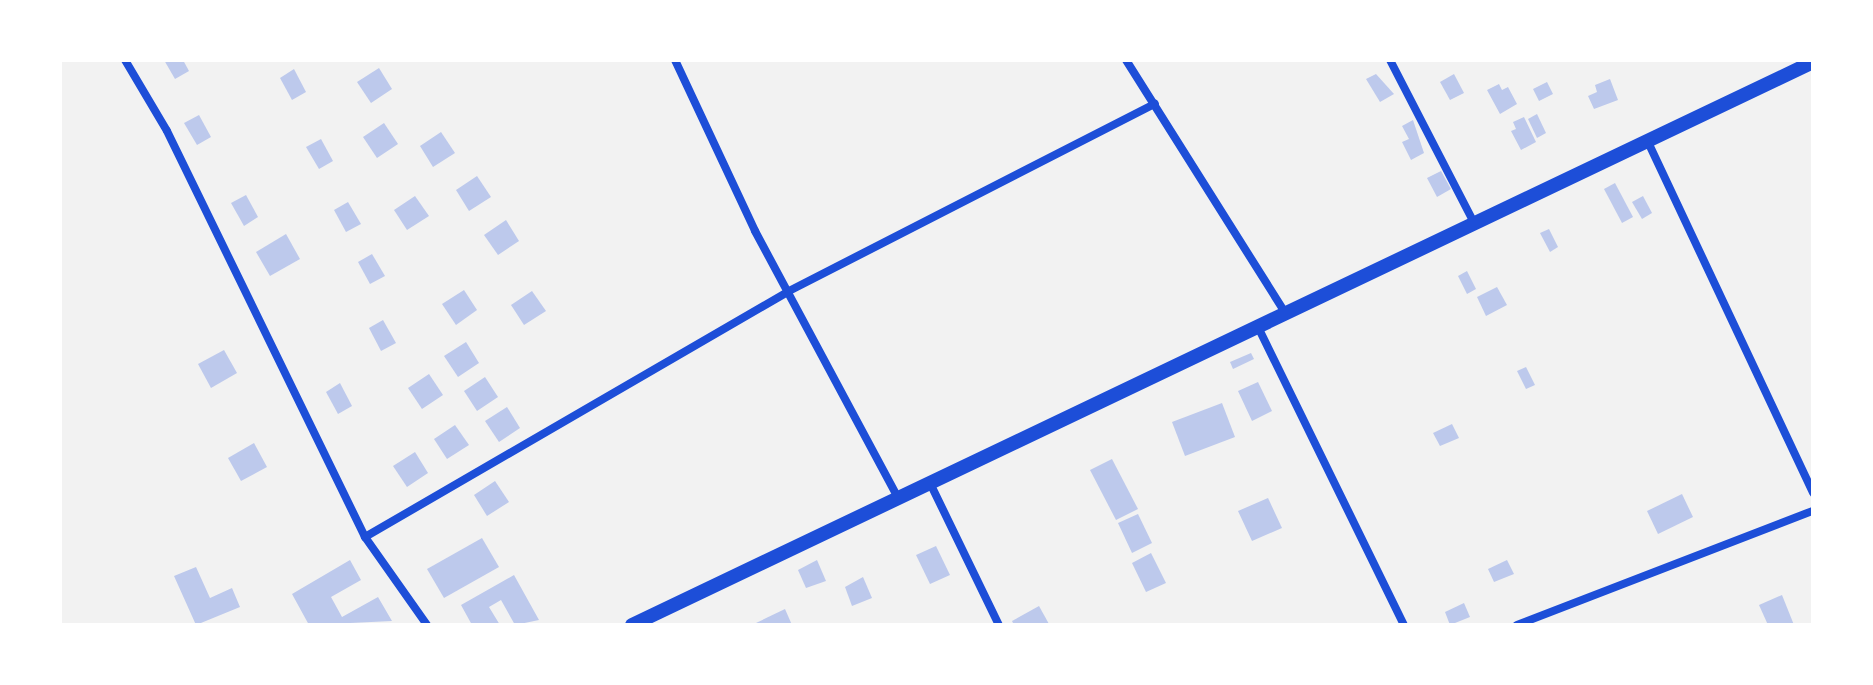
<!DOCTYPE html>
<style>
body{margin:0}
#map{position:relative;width:1873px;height:685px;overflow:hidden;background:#f2f2f2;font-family:Spectral,serif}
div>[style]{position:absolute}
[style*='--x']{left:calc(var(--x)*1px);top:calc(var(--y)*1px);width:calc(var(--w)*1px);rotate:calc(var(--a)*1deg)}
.building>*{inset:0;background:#bdc9ec}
.minor>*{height:8px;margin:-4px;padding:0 4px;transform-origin:4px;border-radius:4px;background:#1d4ed8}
.trunk>*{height:14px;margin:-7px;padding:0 7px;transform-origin:7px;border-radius:7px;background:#1d4ed8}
span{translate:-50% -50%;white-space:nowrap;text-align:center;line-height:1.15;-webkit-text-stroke:6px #fff;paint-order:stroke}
.frame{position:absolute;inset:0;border:62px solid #fff;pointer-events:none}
</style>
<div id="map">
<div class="building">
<div style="clip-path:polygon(164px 60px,183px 60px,189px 71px,175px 79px)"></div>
<div style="clip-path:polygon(379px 68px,392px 89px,371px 103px,357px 82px)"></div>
<div style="clip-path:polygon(294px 69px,306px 92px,292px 100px,280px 78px)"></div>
<div style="clip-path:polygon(1376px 74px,1394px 94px,1380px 102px,1366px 79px)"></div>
<div style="clip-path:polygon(1454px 74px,1464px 93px,1450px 100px,1440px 82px)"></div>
<div style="clip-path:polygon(1610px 79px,1618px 100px,1594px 109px,1588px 96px,1597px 92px,1595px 85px)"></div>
<div style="clip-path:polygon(1547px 82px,1553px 94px,1539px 101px,1533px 89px)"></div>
<div style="clip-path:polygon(1499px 84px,1502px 90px,1508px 87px,1517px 104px,1500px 114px,1487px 90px)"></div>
<div style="clip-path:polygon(1537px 114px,1546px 133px,1537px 138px,1528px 119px)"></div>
<div style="clip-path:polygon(199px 115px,211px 137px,197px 145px,184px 123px)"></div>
<div style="clip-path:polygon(1524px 117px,1536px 142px,1521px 150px,1511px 131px,1516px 129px,1513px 122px)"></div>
<div style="clip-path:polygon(1413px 120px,1424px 153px,1411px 160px,1402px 142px,1409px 139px,1402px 126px)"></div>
<div style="clip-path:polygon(384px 123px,398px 144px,377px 158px,363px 137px)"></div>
<div style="clip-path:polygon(441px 132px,455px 153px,433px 167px,420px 146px)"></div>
<div style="clip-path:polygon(321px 139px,333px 161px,319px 169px,306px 147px)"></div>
<div style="clip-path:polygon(1441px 171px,1451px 189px,1437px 197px,1427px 178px)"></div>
<div style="clip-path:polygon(477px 176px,491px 197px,469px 211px,456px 190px)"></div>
<div style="clip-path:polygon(1615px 183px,1633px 217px,1622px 223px,1604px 189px)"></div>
<div style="clip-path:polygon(246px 195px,258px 217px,244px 226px,231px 203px)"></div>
<div style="clip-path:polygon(415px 196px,429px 216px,407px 230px,394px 210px)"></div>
<div style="clip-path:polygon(1643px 196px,1652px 213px,1642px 219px,1632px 202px)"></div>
<div style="clip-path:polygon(348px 202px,361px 224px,346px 232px,334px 210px)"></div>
<div style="clip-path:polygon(506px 220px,519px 241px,498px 255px,484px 235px)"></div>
<div style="clip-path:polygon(1549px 229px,1558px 247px,1550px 252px,1540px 233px)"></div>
<div style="clip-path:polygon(286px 234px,300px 259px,270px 276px,256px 252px)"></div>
<div style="clip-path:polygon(372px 254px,385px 276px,370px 284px,358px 262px)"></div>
<div style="clip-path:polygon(1467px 271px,1476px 289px,1467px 294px,1458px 276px)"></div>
<div style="clip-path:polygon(1497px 287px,1507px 305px,1486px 316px,1477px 297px)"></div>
<div style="clip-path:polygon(464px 290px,477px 310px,456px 325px,442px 304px)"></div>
<div style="clip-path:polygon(532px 291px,546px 311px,524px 325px,511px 305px)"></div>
<div style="clip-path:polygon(383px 320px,396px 343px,381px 351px,369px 328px)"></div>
<div style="clip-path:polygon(466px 342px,479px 363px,458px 377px,444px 356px)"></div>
<div style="clip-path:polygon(224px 350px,237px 373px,211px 388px,198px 364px)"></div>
<div style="clip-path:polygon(1251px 353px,1254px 359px,1233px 369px,1230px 362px)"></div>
<div style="clip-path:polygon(1526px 367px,1535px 385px,1526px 389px,1517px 371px)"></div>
<div style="clip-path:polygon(429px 374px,443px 395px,422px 409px,408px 388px)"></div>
<div style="clip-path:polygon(485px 377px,498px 397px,477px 411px,464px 391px)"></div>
<div style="clip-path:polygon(1258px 382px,1272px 411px,1252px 421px,1238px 391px)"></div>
<div style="clip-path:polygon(340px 383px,352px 406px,338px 414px,326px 392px)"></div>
<div style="clip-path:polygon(1222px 403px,1235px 437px,1185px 456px,1172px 422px)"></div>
<div style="clip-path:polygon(507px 407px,520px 428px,499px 442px,485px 421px)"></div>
<div style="clip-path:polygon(1452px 424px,1459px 438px,1440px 446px,1433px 433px)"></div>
<div style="clip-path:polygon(455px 425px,469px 445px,447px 459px,434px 439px)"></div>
<div style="clip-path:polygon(254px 443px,267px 467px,241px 481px,228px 458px)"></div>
<div style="clip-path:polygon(415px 452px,428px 473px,407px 487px,393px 466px)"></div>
<div style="clip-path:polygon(1112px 459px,1138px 509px,1116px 520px,1090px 470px)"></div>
<div style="clip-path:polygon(495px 481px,509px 502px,487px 516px,474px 495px)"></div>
<div style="clip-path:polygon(1682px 494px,1693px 517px,1658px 534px,1647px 511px)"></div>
<div style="clip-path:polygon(1268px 498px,1282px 528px,1252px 541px,1238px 511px)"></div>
<div style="clip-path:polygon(1138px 514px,1152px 543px,1132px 553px,1118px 523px)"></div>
<div style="clip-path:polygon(482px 538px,499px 567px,444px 598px,427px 569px)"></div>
<div style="clip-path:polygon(936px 546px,950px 575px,930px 584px,916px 555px)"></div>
<div style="clip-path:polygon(1151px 553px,1166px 583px,1146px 592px,1132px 563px)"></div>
<div style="clip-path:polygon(350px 560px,361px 580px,331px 597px,342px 617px,378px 597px,392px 621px,309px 625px,292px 594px)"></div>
<div style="clip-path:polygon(817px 560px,826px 581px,806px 588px,798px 570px)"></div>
<div style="clip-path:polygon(1507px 560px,1514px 574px,1494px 582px,1488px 569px)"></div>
<div style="clip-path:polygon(196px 567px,210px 598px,232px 588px,240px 607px,196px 625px,174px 576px)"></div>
<div style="clip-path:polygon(514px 575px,539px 620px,515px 625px,501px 600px,489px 607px,500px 625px,472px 625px,461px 605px)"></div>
<div style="clip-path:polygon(863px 577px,872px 598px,852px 606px,845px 587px)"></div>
<div style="clip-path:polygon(1782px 595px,1794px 625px,1768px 625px,1759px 605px)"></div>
<div style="clip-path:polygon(1464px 603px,1470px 617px,1450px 625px,1445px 612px)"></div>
<div style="clip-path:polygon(1039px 606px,1049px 624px,1014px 625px,1012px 621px)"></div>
<div style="clip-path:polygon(785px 609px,792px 625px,757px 625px,756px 623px)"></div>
</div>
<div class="minor">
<div style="--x:125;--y:60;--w:82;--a:59.4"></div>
<div style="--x:167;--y:131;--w:452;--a:64"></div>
<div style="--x:365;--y:537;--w:108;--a:54.8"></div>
<div style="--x:675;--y:60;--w:189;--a:64.9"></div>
<div style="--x:755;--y:231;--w:303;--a:61.8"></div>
<div style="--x:1126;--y:60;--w:300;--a:57.8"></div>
<div style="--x:1390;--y:60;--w:186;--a:62.7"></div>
<div style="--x:1648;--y:142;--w:388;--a:64.8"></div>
<div style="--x:1258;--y:327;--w:332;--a:63.9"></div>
<div style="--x:930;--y:483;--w:158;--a:64.1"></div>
<div style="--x:365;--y:537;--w:490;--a:-30.1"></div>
<div style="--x:789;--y:291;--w:411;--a:-27.1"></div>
<div style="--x:1517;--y:625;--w:317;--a:-21.1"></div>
</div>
<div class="trunk">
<div style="--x:632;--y:625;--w:1308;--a:-25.49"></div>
</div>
<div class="frame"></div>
</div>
